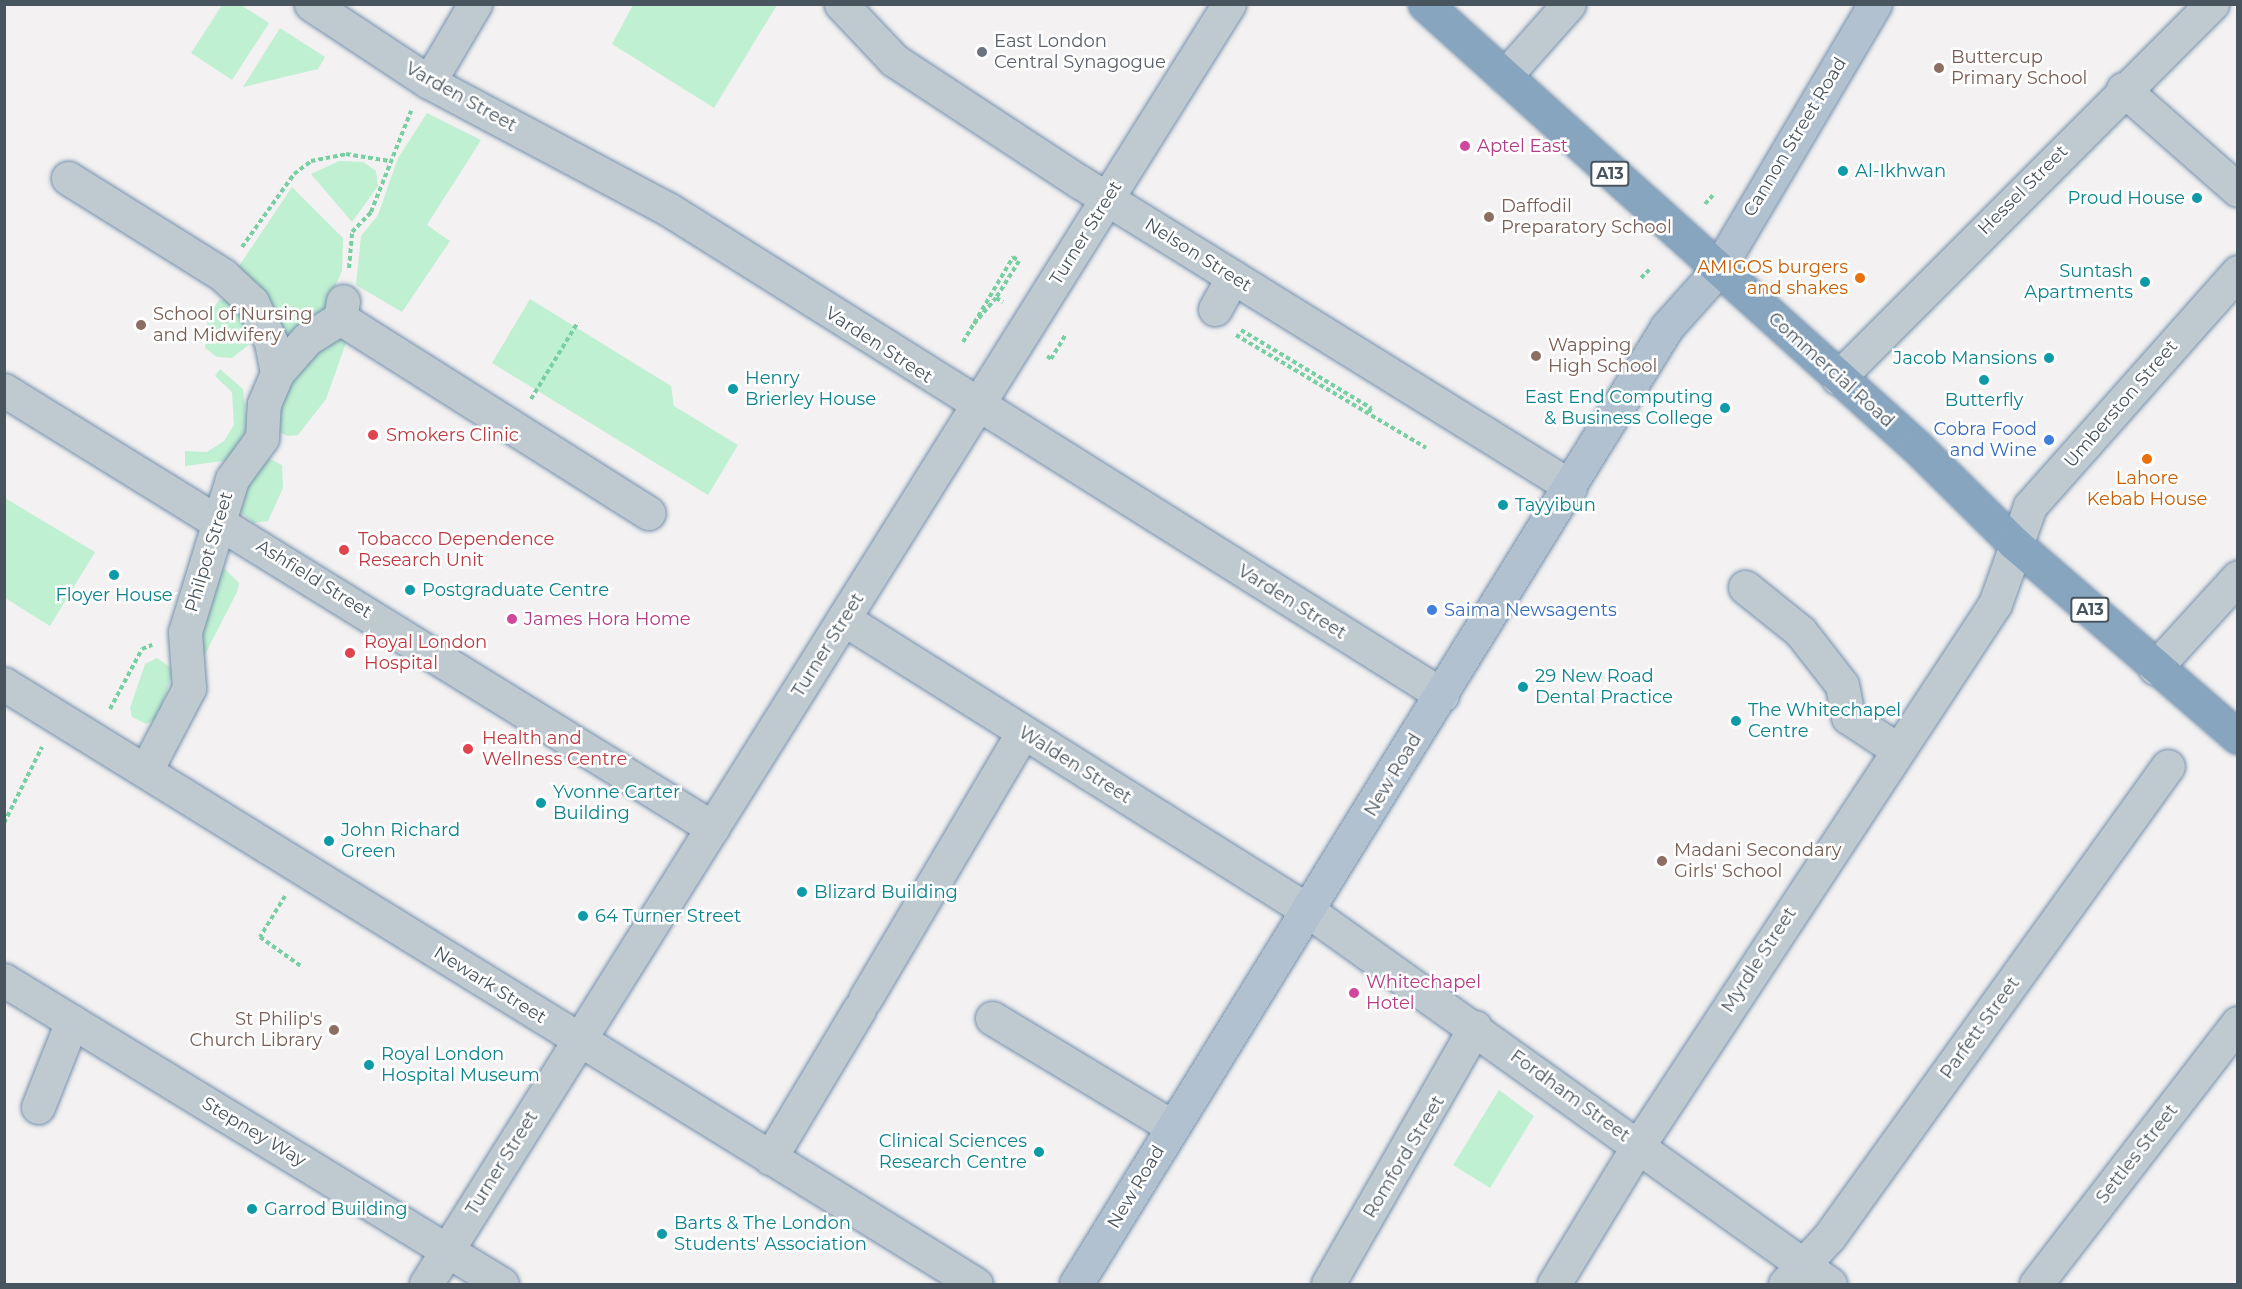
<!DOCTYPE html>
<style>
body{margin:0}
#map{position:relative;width:2242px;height:1289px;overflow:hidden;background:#f3f1f1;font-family:Montserrat,sans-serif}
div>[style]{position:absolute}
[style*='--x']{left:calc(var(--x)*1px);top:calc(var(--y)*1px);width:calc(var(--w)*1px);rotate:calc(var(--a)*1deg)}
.green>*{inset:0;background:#c0f0d2}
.path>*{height:4px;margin-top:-2px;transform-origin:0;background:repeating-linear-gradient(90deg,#77cfa2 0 4.5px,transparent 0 7.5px)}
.roads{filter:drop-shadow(0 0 2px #7490ac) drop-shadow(0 0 2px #7490ac)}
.minor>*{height:33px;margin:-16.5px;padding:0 16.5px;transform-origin:16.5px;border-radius:16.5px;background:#bfc9d0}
.major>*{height:33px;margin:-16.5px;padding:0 16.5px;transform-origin:16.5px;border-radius:16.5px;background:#b1c1d0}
.highway>*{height:33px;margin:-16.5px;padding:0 16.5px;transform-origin:16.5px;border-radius:16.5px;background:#88a5c0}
.dots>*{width:16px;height:16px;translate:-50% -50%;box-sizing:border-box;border:3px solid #fff;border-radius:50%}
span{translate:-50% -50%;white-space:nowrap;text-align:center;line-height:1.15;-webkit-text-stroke:5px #fff;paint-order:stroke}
.shield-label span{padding:2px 4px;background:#fff;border:2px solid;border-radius:4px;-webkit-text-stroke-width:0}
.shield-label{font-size:16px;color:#48555f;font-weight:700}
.worship-label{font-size:18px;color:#5b616d}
.left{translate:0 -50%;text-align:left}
.education-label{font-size:18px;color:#785e54}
.right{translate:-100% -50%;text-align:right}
.street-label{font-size:18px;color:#48555f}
.hotel-label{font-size:18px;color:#b23c85}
.culture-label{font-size:18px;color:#0d838f}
.food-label{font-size:18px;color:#c56008}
.shop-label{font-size:18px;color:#366cbe}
.health-label{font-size:18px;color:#be3a42}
.frame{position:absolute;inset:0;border:6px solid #48555f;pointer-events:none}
</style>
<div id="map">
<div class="green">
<div style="clip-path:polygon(222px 5px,241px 5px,269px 23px,232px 80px,191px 53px)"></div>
<div style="clip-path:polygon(633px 5px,633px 4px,777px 5px,714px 108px,612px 44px)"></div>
<div style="clip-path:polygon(280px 28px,325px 57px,318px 69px,243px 87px)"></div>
<div style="clip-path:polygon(427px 113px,481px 140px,427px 225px,450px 241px,402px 312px,356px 285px,361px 236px,378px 215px,398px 158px)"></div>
<div style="clip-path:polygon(339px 161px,363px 162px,376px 171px,378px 186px,352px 222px,311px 174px)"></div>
<div style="clip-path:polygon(292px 187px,343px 238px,342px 271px,320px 320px,280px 337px,262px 296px,239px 266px)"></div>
<div style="clip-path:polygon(229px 299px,255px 340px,232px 358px,217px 357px,205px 348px,208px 317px,219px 300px)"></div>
<div style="clip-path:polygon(530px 299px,671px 386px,674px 406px,738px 445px,708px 495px,492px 363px)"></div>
<div style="clip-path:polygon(333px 331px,347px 340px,326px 399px,298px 435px,287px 436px,278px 431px,275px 398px)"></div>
<div style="clip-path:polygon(220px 369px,243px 389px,247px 426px,238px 448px,224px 461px,185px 466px,185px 451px,207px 452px,224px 441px,234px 425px,232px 392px,215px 376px)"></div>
<div style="clip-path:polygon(268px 458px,282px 465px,283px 488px,268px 521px,254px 523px,233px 506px,237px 489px)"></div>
<div style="clip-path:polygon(5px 498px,95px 552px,50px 626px,5px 598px)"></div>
<div style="clip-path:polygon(225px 569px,239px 583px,237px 592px,200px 664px,205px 584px,216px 570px)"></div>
<div style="clip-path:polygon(157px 658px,170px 667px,172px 675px,157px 719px,146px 724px,132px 717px,130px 708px,145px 664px)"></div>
<div style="clip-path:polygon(1499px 1090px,1534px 1116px,1490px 1188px,1453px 1165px)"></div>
</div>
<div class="path">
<div style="--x:1705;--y:204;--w:12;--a:-48"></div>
<div style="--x:242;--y:247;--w:90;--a:-54.5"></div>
<div style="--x:294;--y:174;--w:21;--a:-37"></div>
<div style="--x:311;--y:161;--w:36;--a:-11"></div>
<div style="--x:346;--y:154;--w:44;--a:9.2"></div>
<div style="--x:349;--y:268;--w:36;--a:-85"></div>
<div style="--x:352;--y:232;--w:28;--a:-46"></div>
<div style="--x:371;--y:212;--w:109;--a:-68.4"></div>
<div style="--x:1641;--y:278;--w:13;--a:-45"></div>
<div style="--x:974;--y:324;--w:34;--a:-50"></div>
<div style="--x:1241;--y:330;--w:152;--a:31"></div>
<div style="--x:1371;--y:408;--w:7;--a:117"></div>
<div style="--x:1236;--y:335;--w:221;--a:30.7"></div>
<div style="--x:963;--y:342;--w:99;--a:-59.5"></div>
<div style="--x:1013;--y:257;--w:7;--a:34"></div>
<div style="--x:1019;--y:261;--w:44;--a:121.9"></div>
<div style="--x:996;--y:298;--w:8;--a:30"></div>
<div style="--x:1047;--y:356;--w:5;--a:37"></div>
<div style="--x:1051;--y:359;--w:29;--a:-59"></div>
<div style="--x:531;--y:399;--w:90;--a:-58.6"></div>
<div style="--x:110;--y:709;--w:68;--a:-61.9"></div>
<div style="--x:142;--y:649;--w:11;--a:-22"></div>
<div style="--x:4;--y:823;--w:85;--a:-63.4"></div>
<div style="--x:285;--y:896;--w:48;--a:121.4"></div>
<div style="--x:260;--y:937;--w:52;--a:35.5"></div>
</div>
<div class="roads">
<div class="minor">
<div style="--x:311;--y:4;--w:141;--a:33.5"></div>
<div style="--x:429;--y:82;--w:271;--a:28"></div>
<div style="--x:668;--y:209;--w:914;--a:32.12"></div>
<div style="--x:841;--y:4;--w:77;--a:46.6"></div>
<div style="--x:894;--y:60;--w:222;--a:33.3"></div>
<div style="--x:1080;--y:182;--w:577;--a:31.82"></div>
<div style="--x:1505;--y:76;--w:96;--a:-48.4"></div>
<div style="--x:429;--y:82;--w:91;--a:-59.5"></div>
<div style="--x:2123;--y:89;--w:153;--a:41.3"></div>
<div style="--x:68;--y:178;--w:183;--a:32"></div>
<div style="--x:223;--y:275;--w:40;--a:43"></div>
<div style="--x:252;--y:302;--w:44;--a:64.6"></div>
<div style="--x:271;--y:342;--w:32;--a:79"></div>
<div style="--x:1215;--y:309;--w:37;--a:-61"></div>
<div style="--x:340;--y:318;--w:365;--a:32.3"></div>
<div style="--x:1838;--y:378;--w:529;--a:-45"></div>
<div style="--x:4;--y:390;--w:833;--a:31.71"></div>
<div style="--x:1745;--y:587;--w:70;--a:38.7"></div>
<div style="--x:1800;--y:631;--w:68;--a:52.1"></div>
<div style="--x:1842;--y:685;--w:33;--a:79"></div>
<div style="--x:1848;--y:717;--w:60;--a:33.4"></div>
<div style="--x:844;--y:619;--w:547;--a:32.15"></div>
<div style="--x:1307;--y:910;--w:643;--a:35.57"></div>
<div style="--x:2155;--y:668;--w:123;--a:-47.6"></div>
<div style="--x:4;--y:684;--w:1142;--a:31.69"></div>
<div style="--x:146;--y:770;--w:93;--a:-62.3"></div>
<div style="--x:189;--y:688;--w:56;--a:-94.1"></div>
<div style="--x:185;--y:632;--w:160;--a:-72.9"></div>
<div style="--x:232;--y:479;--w:51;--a:-53.8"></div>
<div style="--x:262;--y:438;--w:34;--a:-87"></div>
<div style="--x:264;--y:404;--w:34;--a:-67"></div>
<div style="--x:277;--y:373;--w:45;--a:-48.6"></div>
<div style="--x:307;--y:339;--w:39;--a:-32"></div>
<div style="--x:340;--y:318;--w:17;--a:-80"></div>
<div style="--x:4;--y:980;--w:583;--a:31.4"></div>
<div style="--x:865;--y:999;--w:310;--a:-59.4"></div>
<div style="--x:992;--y:1018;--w:211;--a:31.1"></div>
<div style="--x:38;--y:1107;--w:92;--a:-68.4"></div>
<div style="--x:770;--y:1158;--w:174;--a:-59.1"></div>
<div style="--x:426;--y:1284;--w:1511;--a:-57.9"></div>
<div style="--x:1328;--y:1284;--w:296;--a:-60.2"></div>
<div style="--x:1554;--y:1284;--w:162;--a:-58.7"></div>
<div style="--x:1638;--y:1146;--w:649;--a:-56.63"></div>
<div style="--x:1995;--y:604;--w:104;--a:-70.3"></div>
<div style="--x:2030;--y:506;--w:313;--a:-48.4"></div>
<div style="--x:1785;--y:1284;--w:64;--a:-46.9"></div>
<div style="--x:1829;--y:1237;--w:580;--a:-54.26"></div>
<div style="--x:2036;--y:1284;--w:330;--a:-52.3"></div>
</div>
<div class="major">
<div style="--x:1076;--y:1284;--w:1125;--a:-58.3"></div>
<div style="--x:1667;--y:327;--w:75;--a:-48.2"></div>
<div style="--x:1717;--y:271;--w:310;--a:-59.4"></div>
</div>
<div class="highway">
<div style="--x:1425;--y:4;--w:662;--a:42"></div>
<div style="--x:1917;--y:447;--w:136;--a:44.7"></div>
<div style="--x:2014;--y:543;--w:296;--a:40.9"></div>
</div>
</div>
<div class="dots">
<div style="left:982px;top:52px;background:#6b7280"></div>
<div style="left:1939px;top:68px;background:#8d6e63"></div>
<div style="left:1465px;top:146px;background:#d1479c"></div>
<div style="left:1843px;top:171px;background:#0f9aa8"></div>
<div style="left:2197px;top:198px;background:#0f9aa8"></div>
<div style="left:1489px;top:217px;background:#8d6e63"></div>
<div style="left:1860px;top:278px;background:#e8710a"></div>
<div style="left:2145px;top:282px;background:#0f9aa8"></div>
<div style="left:141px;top:325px;background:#8d6e63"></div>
<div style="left:1536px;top:356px;background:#8d6e63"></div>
<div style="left:2049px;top:358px;background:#0f9aa8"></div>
<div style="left:1984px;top:380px;background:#0f9aa8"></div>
<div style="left:733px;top:389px;background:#0f9aa8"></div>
<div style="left:1725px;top:408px;background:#0f9aa8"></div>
<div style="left:373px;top:435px;background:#e0444e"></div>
<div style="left:2049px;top:440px;background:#3f7fe0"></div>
<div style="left:2147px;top:459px;background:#e8710a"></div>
<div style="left:1503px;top:505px;background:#0f9aa8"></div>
<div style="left:344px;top:550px;background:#e0444e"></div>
<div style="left:114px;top:575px;background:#0f9aa8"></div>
<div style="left:410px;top:590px;background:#0f9aa8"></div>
<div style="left:1432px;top:610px;background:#3f7fe0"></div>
<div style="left:512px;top:619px;background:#d1479c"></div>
<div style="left:350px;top:653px;background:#e0444e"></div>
<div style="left:1523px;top:687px;background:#0f9aa8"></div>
<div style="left:1736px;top:721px;background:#0f9aa8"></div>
<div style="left:468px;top:749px;background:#e0444e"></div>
<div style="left:541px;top:803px;background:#0f9aa8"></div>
<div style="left:329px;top:841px;background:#0f9aa8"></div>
<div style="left:1662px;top:861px;background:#8d6e63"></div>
<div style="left:802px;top:892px;background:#0f9aa8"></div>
<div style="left:583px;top:916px;background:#0f9aa8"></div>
<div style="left:1354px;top:993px;background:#d1479c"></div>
<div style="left:334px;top:1030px;background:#8d6e63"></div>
<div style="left:369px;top:1065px;background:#0f9aa8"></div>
<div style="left:1039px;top:1152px;background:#0f9aa8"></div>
<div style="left:252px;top:1209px;background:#0f9aa8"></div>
<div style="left:662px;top:1234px;background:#0f9aa8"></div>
</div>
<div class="shield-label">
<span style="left:1610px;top:174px">A13</span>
<span style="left:2090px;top:610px">A13</span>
</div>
<div class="worship-label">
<span class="left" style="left:994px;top:52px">East London<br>Central Synagogue</span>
</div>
<div class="education-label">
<span class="left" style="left:1951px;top:68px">Buttercup<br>Primary School</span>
<span class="left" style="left:1501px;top:217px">Daffodil<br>Preparatory School</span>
<span class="left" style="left:153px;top:325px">School of Nursing<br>and Midwifery</span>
<span class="left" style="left:1548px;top:356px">Wapping<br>High School</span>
<span class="left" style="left:1674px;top:861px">Madani Secondary<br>Girls' School</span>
<span class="right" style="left:322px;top:1030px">St Philip's<br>Church Library</span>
</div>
<div class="street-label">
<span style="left:461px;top:97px;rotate:29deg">Varden Street</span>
<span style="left:1795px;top:137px;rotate:-59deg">Cannon Street Road</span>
<span style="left:2023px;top:190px;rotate:-45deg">Hessel Street</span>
<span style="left:1086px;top:233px;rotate:-58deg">Turner Street</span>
<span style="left:1198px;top:255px;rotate:32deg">Nelson Street</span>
<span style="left:879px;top:345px;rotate:33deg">Varden Street</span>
<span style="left:1831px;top:370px;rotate:42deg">Commercial Road</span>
<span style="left:2121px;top:404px;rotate:-49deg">Umberston Street</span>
<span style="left:209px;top:552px;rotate:-73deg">Philpot Street</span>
<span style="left:314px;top:579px;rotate:32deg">Ashfield Street</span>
<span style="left:1292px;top:602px;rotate:32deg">Varden Street</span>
<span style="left:828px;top:645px;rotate:-58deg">Turner Street</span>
<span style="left:1075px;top:765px;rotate:32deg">Walden Street</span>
<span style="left:1393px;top:775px;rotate:-59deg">New Road</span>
<span style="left:1759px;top:960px;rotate:-57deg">Myrdle Street</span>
<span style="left:490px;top:985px;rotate:32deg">Newark Street</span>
<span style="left:1980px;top:1028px;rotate:-54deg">Parfett Street</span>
<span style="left:1570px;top:1096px;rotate:36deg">Fordham Street</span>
<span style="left:254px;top:1132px;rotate:31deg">Stepney Way</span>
<span style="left:2137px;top:1154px;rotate:-52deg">Settles Street</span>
<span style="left:1404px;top:1157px;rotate:-59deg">Romford Street</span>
<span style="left:502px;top:1163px;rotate:-58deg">Turner Street</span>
<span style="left:1136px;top:1187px;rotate:-59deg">New Road</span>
</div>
<div class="hotel-label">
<span class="left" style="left:1477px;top:146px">Aptel East</span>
<span class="left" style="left:524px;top:619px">James Hora Home</span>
<span class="left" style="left:1366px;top:993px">Whitechapel<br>Hotel</span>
</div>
<div class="culture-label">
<span class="left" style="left:1855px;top:171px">Al-Ikhwan</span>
<span class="right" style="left:2185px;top:198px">Proud House</span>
<span class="right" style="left:2133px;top:282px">Suntash<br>Apartments</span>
<span class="right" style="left:2037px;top:358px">Jacob Mansions</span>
<span class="left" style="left:745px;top:389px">Henry<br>Brierley House</span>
<span class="right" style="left:1713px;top:408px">East End Computing<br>&amp; Business College</span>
<span style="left:1984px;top:400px">Butterfly</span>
<span class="left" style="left:1515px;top:505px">Tayyibun</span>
<span class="left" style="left:422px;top:590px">Postgraduate Centre</span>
<span style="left:114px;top:595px">Floyer House</span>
<span class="left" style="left:1535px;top:687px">29 New Road<br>Dental Practice</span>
<span class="left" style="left:1748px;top:721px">The Whitechapel<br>Centre</span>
<span class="left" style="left:553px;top:803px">Yvonne Carter<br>Building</span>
<span class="left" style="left:341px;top:841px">John Richard<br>Green</span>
<span class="left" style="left:814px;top:892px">Blizard Building</span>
<span class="left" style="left:595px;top:916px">64 Turner Street</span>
<span class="left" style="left:381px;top:1065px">Royal London<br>Hospital Museum</span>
<span class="right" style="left:1027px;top:1152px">Clinical Sciences<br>Research Centre</span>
<span class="left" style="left:264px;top:1209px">Garrod Building</span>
<span class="left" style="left:674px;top:1234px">Barts &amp; The London<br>Students' Association</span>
</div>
<div class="food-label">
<span class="right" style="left:1848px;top:278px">AMIGOS burgers<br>and shakes</span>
<span style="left:2147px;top:489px">Lahore<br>Kebab House</span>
</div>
<div class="shop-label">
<span class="right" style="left:2037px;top:440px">Cobra Food<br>and Wine</span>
<span class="left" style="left:1444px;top:610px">Saima Newsagents</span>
</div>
<div class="health-label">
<span class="left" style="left:386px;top:435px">Smokers Clinic</span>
<span class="left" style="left:358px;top:550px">Tobacco Dependence<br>Research Unit</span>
<span class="left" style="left:364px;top:653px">Royal London<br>Hospital</span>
<span class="left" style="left:482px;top:749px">Health and<br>Wellness Centre</span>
</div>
<div class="frame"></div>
</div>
